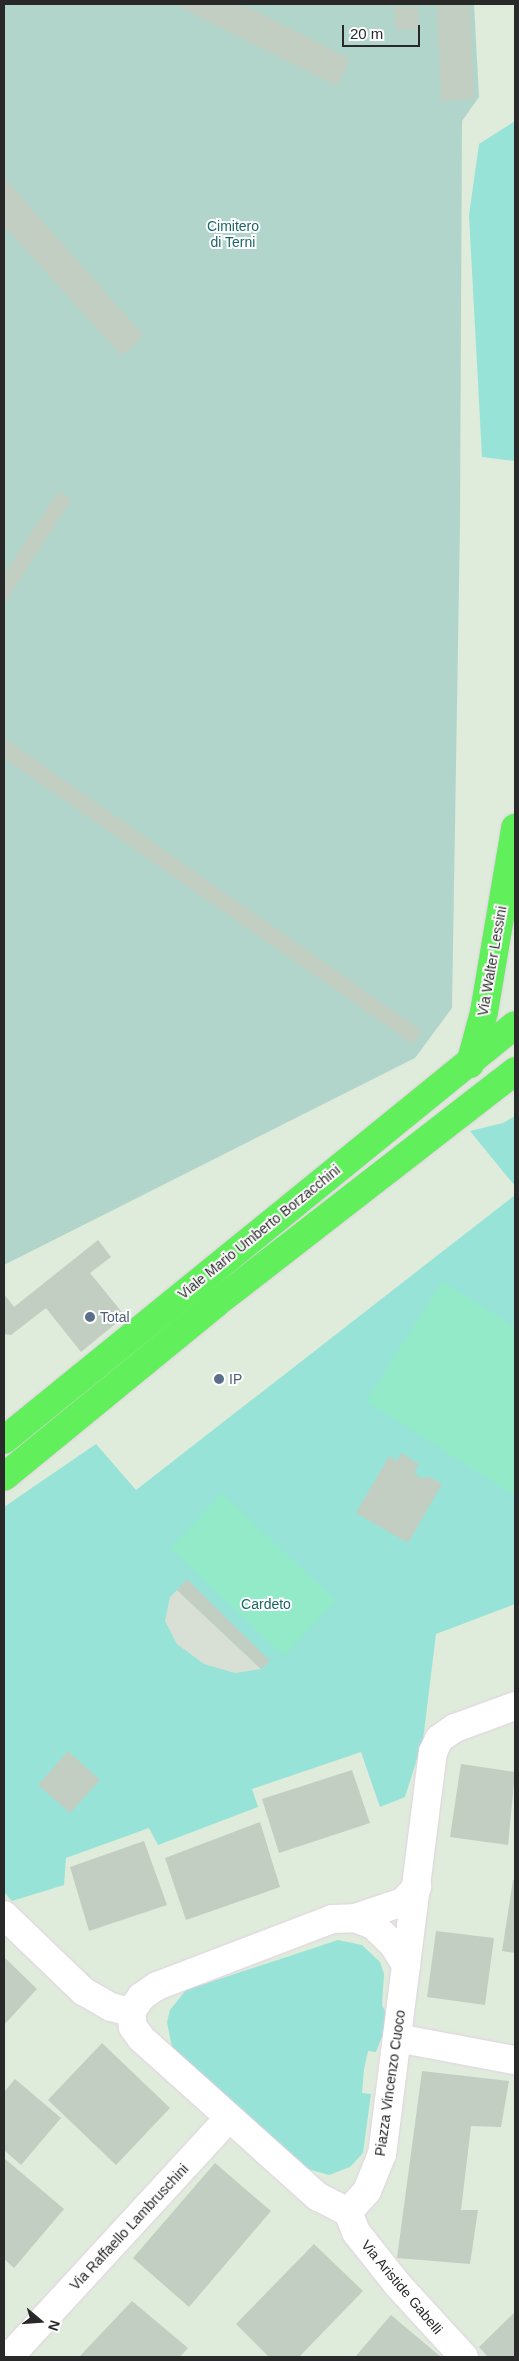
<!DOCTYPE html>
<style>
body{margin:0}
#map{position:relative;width:519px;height:2361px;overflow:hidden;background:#dfecdb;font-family:Helvetica,sans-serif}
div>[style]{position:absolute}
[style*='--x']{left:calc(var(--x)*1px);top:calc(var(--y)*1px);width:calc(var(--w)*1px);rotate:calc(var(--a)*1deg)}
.green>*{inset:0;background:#97e3d7}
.cemetery>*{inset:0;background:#b2d5cb}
.pitch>*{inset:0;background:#93eac8}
.plaza>*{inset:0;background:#d8e0d6}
.building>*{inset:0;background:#c2cec1}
.roads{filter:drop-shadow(0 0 1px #e2d0e2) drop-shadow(0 0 1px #e2d0e2)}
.minor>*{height:28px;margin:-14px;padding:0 14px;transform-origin:14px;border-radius:14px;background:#fff}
.major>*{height:28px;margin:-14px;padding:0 14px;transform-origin:14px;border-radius:14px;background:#61f05b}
.dots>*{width:14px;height:14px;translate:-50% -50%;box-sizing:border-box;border:2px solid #fff;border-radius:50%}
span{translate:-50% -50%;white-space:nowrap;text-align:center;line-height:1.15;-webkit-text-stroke:4px #fff;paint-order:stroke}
.park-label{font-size:14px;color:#1a6665}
.street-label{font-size:14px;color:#292929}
.service-label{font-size:14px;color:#4e5e75}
.left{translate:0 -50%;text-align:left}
.frame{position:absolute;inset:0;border:5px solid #292929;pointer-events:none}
.north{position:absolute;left:15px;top:2296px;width:50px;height:50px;-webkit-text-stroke:4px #fff;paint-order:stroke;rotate:108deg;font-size:14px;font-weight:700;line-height:20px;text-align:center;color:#292929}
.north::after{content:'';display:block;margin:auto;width:18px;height:22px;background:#292929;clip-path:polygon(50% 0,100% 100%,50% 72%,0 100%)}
.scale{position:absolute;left:342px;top:25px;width:78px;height:22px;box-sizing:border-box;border:2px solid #292929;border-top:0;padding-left:6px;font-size:15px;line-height:18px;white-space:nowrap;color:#292929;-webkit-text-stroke:4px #fff;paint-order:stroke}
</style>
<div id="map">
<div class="green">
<div style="clip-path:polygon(515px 121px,515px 461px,482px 457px,469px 215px,479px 144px)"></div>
<div style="clip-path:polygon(515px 1116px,515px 1186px,470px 1131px,503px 1123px)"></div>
<div style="clip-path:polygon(515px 1195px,515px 1604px,436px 1634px,423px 1740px,405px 1797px,380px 1807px,361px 1752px,252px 1789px,258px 1807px,158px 1845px,149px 1828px,66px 1858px,64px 1885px,12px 1901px,4px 1892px,4px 1507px,96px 1444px,136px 1490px)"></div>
<div style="clip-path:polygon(338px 1940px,362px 1945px,380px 1962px,384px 1974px,382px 2005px,389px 2019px,376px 2052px,368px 2051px,364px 2069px,362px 2093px,371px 2094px,363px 2153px,350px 2167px,329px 2175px,308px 2169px,172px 2047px,167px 2022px,170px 2010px,186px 1990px)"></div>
</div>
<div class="cemetery">
<div style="clip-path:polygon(4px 4px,474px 4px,479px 97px,462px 121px,460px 525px,452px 1008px,415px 1058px,4px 1265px)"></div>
</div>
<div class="pitch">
<div style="clip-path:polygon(442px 1281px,515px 1327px,515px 1496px,366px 1401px)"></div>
<div style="clip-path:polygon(222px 1493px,336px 1601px,284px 1656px,170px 1548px)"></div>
</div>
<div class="plaza">
<div style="clip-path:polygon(177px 1590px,261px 1669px,235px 1673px,204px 1664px,177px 1644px,165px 1621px,170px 1597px)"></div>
</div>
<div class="building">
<div style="clip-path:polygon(174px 4px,241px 4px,350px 59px,337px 86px)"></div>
<div style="clip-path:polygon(437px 4px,470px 4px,474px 99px,441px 101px)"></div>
<div style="clip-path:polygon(418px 6px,419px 29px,396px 30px,394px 7px)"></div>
<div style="clip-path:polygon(4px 178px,143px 335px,132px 348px,121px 355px,4px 226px)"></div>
<div style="clip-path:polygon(58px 491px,71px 500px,4px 604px,4px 575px)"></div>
<div style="clip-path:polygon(4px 738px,422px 1031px,413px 1044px,4px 758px)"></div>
<div style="clip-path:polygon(98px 1240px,111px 1257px,90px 1273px,125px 1316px,81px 1352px,46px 1308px,11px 1335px,4px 1334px,4px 1294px,14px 1307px)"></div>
<div style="clip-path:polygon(401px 1453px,419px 1464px,414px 1473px,423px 1479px,427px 1476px,442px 1484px,408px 1543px,356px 1513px,389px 1456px,397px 1461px)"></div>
<div style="clip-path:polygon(187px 1579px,270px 1661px,261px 1669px,177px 1590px)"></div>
<div style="clip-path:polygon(68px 1751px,100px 1780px,70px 1813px,38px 1785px)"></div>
<div style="clip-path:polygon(461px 1764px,515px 1772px,508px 1845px,450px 1837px)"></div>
<div style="clip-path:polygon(352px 1770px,370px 1823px,279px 1853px,262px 1799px)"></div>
<div style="clip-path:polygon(260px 1822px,280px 1887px,186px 1920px,165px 1858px)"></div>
<div style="clip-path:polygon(144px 1841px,167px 1905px,89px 1931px,70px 1867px)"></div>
<div style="clip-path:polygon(513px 1880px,515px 1880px,515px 1953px,502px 1951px)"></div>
<div style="clip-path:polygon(436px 1931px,494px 1938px,485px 2005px,427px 1997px)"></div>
<div style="clip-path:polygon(4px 1957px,37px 1989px,4px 2025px)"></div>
<div style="clip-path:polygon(102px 2043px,170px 2108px,116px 2165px,48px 2100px)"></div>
<div style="clip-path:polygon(422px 2071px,509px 2081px,501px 2127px,471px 2126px,461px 2210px,478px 2210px,470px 2264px,397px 2258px)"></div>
<div style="clip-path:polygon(15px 2079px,61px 2118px,21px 2165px,4px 2150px,4px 2092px)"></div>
<div style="clip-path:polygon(4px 2158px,64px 2209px,14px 2268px,4px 2259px)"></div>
<div style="clip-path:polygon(215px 2163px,271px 2211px,189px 2307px,133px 2258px)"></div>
<div style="clip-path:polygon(314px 2244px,363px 2291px,299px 2357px,269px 2357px,236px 2324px)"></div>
<div style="clip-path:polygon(132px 2301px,188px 2348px,180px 2357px,79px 2357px)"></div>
<div style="clip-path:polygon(515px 2312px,515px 2357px,488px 2357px,479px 2347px)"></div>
<div style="clip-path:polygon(391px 2315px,441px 2357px,355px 2357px)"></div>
</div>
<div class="roads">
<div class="minor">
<div style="--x:4;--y:1915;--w:110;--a:43.9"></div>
<div style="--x:83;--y:1991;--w:32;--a:30"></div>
<div style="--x:111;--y:2007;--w:21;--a:14"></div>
<div style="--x:355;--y:1918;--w:19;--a:21"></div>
<div style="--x:373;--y:1925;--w:28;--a:44"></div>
<div style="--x:393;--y:1944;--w:25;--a:58"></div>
<div style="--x:406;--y:1965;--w:191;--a:97.2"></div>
<div style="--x:382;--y:2154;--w:40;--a:112"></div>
<div style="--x:367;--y:2191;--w:28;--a:132"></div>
<div style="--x:348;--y:2212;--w:34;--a:-153"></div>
<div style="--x:318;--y:2197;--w:238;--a:-138.1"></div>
<div style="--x:141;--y:2038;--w:14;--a:-126"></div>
<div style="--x:133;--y:2027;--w:15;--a:-98"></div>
<div style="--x:131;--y:2012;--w:18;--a:-56"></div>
<div style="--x:141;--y:1997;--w:19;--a:-35"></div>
<div style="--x:157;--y:1986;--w:187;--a:-20.9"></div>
<div style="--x:332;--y:1919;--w:23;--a:-2"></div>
<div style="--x:355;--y:1918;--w:51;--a:-18.4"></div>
<div style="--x:403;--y:1902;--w:21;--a:-47"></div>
<div style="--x:406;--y:1965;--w:215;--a:-82.8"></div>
<div style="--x:433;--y:1752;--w:14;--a:-65"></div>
<div style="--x:439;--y:1739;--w:19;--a:-35"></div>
<div style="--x:455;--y:1728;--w:64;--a:-20.1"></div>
<div style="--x:397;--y:2038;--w:120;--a:10.6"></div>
<div style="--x:348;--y:2212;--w:22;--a:68"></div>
<div style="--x:356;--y:2232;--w:66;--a:51.7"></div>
<div style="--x:397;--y:2284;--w:99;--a:47.5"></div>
<div style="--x:9;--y:2357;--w:323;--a:-47.4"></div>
</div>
<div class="major">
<div style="--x:470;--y:1064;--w:54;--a:-74.9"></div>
<div style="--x:484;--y:1012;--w:187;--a:-80.4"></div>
<div style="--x:4;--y:1440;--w:658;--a:-39.08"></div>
<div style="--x:4;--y:1477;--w:273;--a:-39.3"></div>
<div style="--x:215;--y:1304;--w:380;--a:-37.8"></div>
</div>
</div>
<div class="dots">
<div style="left:90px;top:1317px;background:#5c6f8a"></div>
<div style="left:219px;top:1379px;background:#5c6f8a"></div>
</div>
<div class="park-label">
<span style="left:233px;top:234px">Cimitero<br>di Terni</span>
<span style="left:266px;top:1604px">Cardeto</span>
</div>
<div class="street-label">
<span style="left:492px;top:961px;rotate:-80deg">Via Walter Lessini</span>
<span style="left:259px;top:1232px;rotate:-39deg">Viale Mario Umberto Borzacchini</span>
<span style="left:390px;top:2083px;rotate:-82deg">Piazza Vincenzo Cuoco</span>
<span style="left:129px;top:2227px;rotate:-47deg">Via Raffaello Lambruschini</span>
<span style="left:402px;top:2287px;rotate:50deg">Via Aristide Gabelli</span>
</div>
<div class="service-label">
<span class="left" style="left:100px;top:1317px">Total</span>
<span class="left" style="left:229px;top:1379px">IP</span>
</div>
<div class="frame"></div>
<div class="north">N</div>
<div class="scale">20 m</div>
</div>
